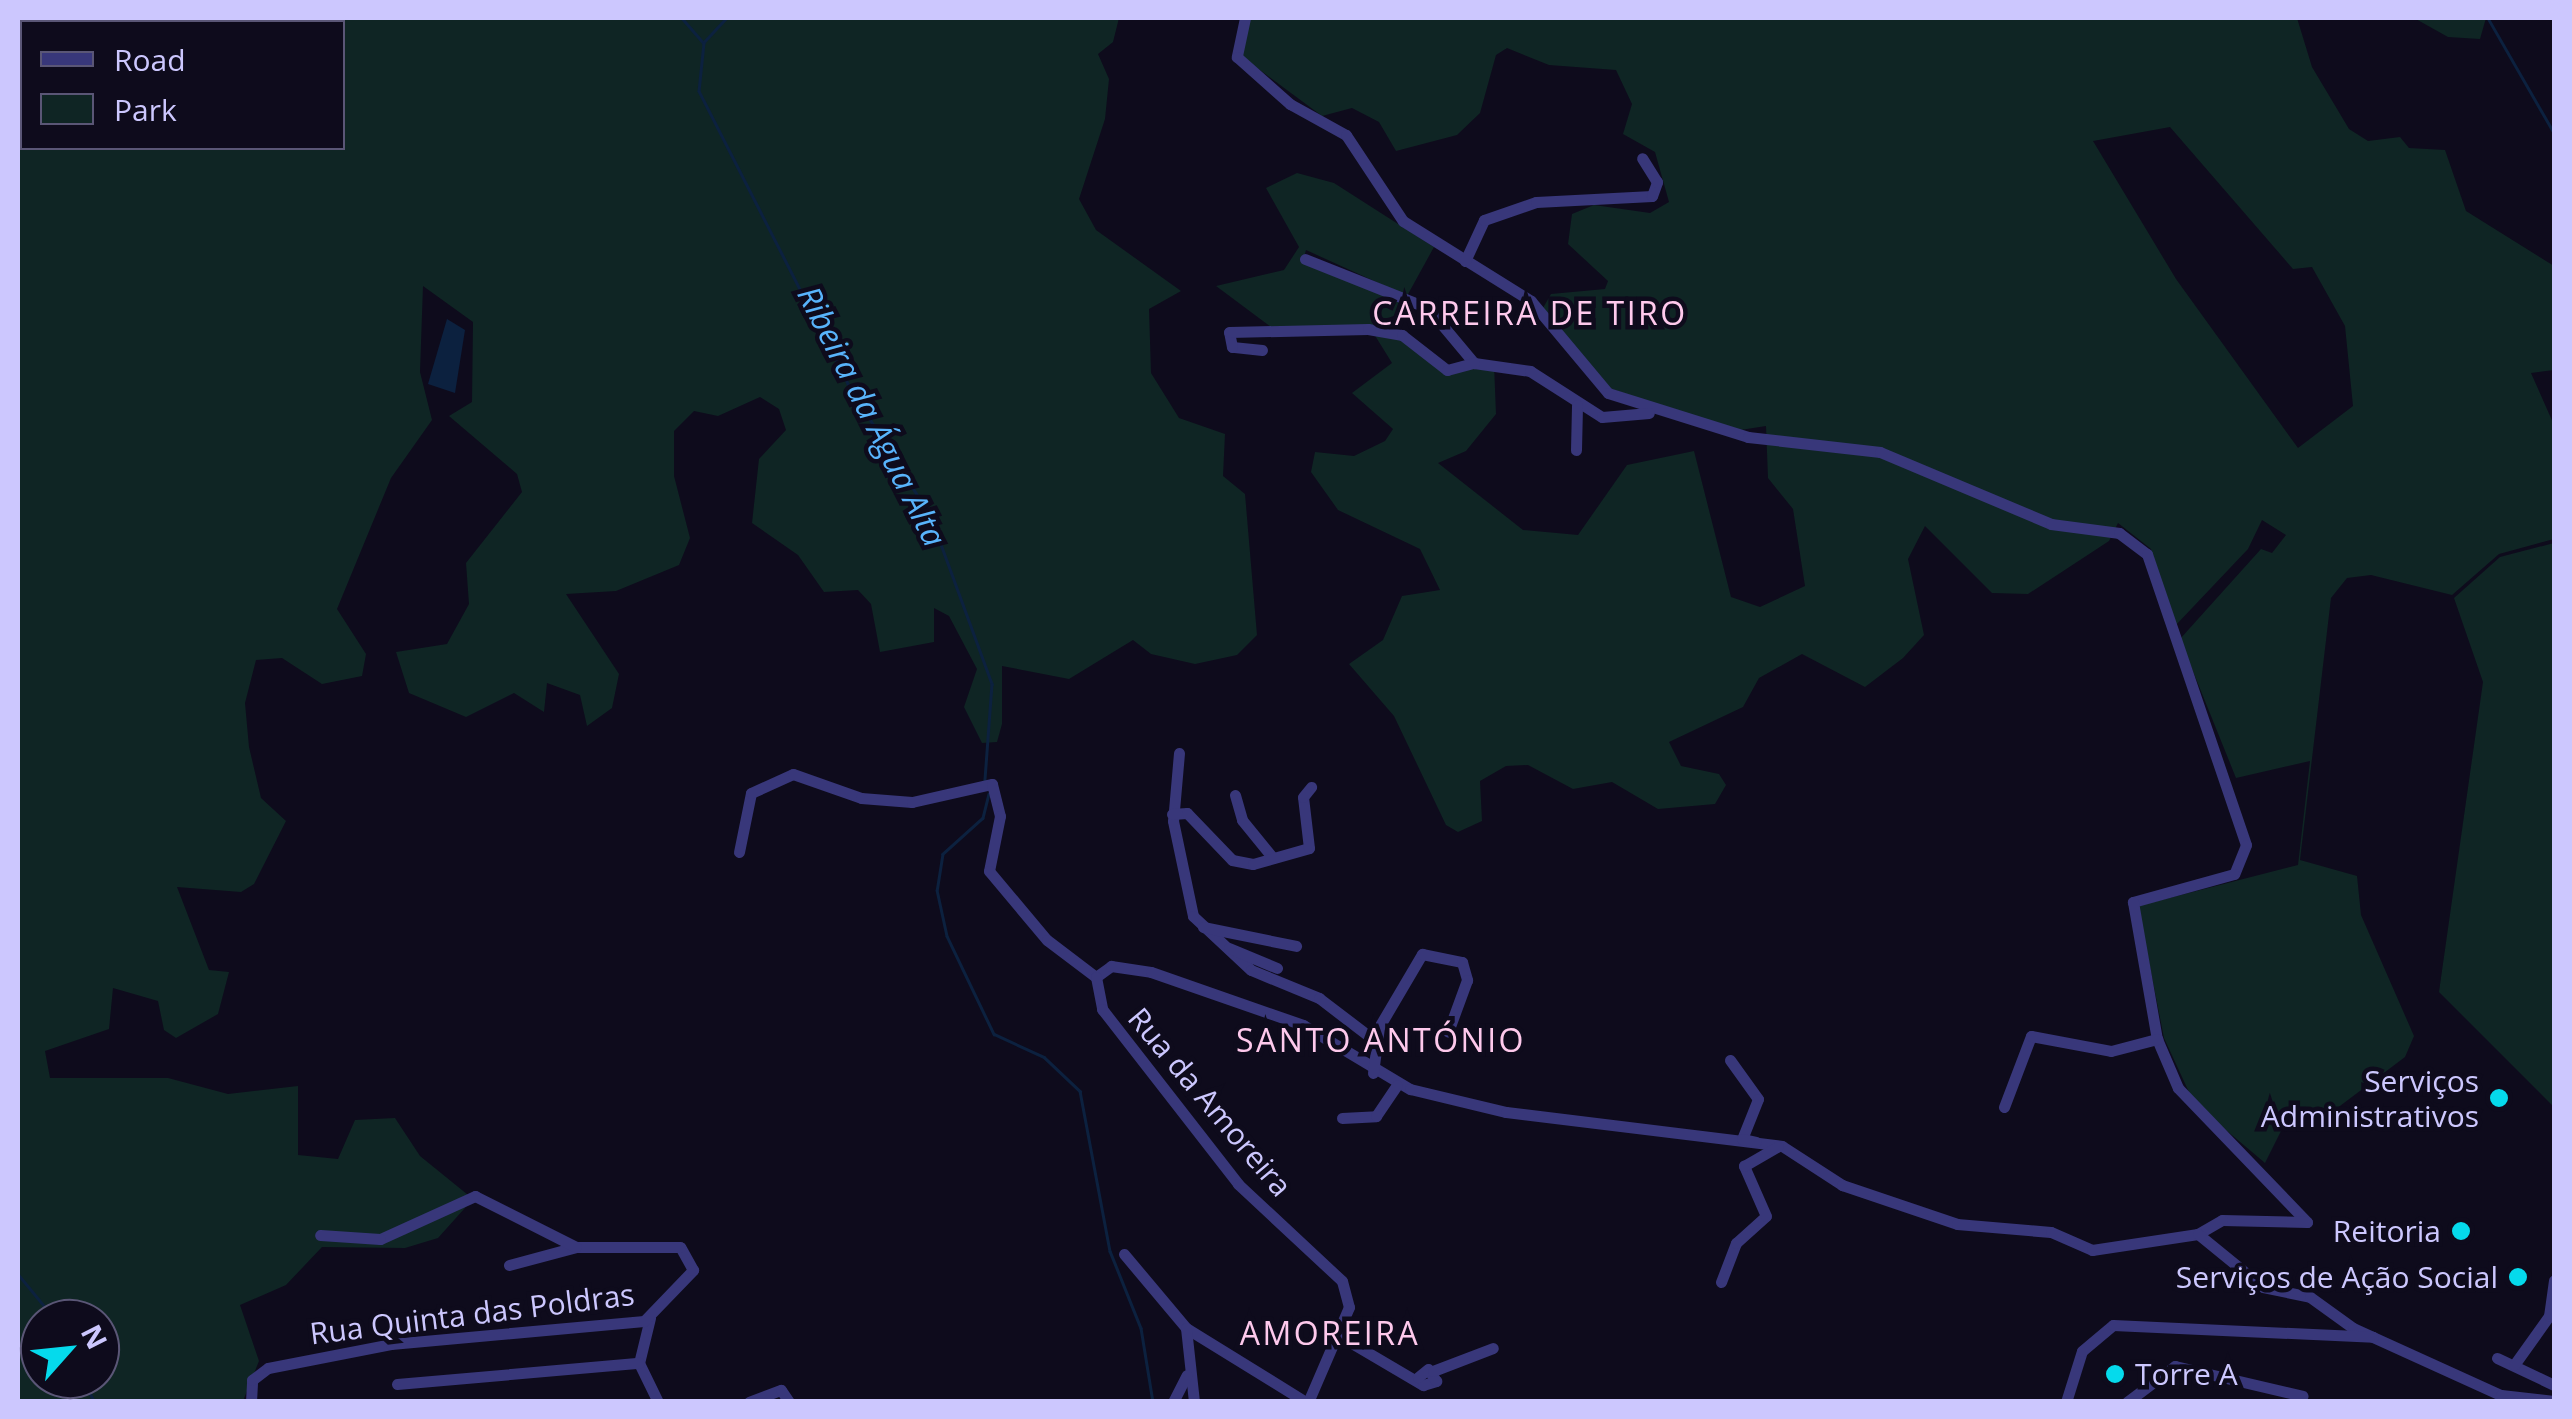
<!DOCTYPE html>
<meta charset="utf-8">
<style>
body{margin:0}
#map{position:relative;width:2572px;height:1419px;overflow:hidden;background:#0e0b1c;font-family:"Open Sans",sans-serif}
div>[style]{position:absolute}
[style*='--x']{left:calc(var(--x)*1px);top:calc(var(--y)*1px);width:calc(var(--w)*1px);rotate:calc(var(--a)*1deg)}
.green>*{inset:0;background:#0f2524}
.water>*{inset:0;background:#0c213f}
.stream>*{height:2.5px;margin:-1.25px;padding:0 1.25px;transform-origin:1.25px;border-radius:1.25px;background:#0c213f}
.minor>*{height:11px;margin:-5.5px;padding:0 5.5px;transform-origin:5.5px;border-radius:5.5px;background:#38377a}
.dots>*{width:28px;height:28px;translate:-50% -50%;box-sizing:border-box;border:5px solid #0e0b1c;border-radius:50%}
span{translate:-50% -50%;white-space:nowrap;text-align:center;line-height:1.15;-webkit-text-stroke:9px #0e0b1c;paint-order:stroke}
.poi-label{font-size:30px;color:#ccc7fe}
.right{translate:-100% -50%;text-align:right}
.left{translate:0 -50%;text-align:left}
.street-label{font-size:30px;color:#ccc7fe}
.neighbourhood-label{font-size:32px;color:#fec9ec;letter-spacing:2.5px}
.water-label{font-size:32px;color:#58b3fb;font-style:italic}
.frame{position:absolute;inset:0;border:20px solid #ccc7fe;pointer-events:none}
.legend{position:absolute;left:20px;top:20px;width:325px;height:130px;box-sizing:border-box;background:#0e0b1c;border:2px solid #5a5676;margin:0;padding:12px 18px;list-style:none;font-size:30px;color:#ccc7fe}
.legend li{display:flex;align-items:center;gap:20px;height:50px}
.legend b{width:50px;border:2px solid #5a5676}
.north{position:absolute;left:20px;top:1299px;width:100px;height:100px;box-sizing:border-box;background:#0e0b1c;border:2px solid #5a5676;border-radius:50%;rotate:63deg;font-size:28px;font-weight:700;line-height:40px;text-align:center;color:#ccc7fe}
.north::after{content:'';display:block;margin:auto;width:35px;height:45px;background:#05daec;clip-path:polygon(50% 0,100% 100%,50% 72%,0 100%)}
</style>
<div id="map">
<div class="green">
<div style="clip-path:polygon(evenodd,18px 18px,1119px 18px,1113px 42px,1098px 54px,1109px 79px,1105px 119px,1079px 199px,1096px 230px,1181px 291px,1149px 309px,1151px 373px,1179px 418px,1225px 434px,1223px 476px,1245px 494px,1257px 635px,1237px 655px,1195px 664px,1151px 654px,1133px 640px,1069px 679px,1002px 666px,1002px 724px,997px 742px,982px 743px,964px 707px,977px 669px,949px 616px,934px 608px,934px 642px,880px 652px,871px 604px,858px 590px,824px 592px,798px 555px,752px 523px,759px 459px,786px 430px,779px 409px,760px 397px,718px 416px,694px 411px,674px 431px,674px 476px,690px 538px,679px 565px,616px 591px,566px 594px,619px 674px,612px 708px,587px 726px,580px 695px,547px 683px,544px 712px,514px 693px,466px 717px,409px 693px,396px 652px,447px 644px,469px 604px,466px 563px,522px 492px,517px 474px,449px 416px,472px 402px,473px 322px,423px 286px,420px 372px,432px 420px,391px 478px,337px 609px,366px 654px,362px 676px,322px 684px,282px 658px,256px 660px,245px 703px,249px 747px,261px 798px,286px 821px,254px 884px,241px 892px,177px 887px,209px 970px,229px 972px,218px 1014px,176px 1038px,164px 1030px,158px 1001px,113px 988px,109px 1029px,45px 1051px,50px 1078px,168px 1078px,228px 1094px,298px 1086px,298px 1155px,338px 1159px,355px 1120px,395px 1118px,420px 1156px,473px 1199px,438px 1238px,405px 1248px,322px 1247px,286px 1285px,240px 1305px,259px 1361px,243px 1401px,18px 1401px,18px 18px,22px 22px,342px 22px,342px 148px,22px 148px,22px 22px,18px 18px,40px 1319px,100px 1319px,100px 1379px,40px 1379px,40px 1319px)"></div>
<div style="clip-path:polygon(evenodd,1248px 18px,2297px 18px,2312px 67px,2349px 129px,2368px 141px,2400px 137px,2409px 148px,2445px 150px,2466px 211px,2554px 266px,2554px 370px,2531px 373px,2554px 425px,2554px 539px,2499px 554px,2452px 595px,2371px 575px,2347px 578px,2331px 598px,2300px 860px,2357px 876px,2361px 915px,2414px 1036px,2405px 1057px,2332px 1112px,2287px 1119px,2265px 1163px,2194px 1103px,2164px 1038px,2138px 906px,2298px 865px,2310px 761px,2236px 778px,2180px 639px,2261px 549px,2272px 553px,2286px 535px,2262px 520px,2248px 549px,2175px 626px,2151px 549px,2118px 523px,2109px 541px,2028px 594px,1992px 593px,1925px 526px,1908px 559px,1924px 635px,1903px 658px,1865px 687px,1802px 654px,1759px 678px,1743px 707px,1669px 742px,1681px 766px,1719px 774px,1726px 785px,1715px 804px,1658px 809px,1612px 782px,1573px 789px,1528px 765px,1506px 766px,1480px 781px,1482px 821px,1458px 832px,1446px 825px,1394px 716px,1349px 664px,1383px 640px,1402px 596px,1440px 590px,1420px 549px,1338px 510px,1311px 472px,1315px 452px,1354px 456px,1385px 441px,1393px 429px,1352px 393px,1392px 363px,1374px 334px,1275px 330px,1216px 286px,1284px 270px,1299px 247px,1266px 188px,1297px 173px,1334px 183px,1434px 247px,1407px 296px,1306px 250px,1303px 261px,1399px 302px,1390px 331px,1441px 368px,1494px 364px,1496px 414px,1466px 451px,1438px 463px,1523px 530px,1578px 535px,1627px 465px,1694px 451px,1731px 597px,1760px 607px,1805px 586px,1793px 509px,1768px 478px,1766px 426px,1734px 431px,1606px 387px,1543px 308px,1551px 294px,1605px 289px,1608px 281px,1568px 244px,1572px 214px,1594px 205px,1650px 213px,1669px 202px,1655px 152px,1623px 134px,1632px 104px,1616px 70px,1549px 65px,1507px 48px,1496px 55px,1480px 113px,1457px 135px,1396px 151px,1379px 122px,1352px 108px,1322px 116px,1241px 56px,1248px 18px,2170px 127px,2293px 269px,2312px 267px,2345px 326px,2353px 406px,2298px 448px,2176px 279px,2093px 141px,2170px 127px)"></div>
<div style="clip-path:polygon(2414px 18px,2486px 18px,2480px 39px,2448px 37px)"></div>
<div style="clip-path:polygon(2554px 543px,2554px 1107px,2439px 992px,2483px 682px,2454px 598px,2500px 557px)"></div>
</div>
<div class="water">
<div style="clip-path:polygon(447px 319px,465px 330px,455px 393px,428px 384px)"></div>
</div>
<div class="stream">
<div style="--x:682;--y:18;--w:33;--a:49"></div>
<div style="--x:727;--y:18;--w:34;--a:133"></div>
<div style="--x:704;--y:43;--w:48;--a:95.9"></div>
<div style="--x:699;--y:91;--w:329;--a:63"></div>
<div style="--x:848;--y:384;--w:157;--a:58"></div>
<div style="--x:931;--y:517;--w:178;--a:69.9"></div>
<div style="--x:992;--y:684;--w:96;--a:94.2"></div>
<div style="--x:2488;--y:18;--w:133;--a:60.1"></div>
<div style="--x:989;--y:794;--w:25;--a:104"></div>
<div style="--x:983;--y:818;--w:54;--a:138"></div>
<div style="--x:943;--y:854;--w:36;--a:99"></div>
<div style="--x:937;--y:890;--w:47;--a:77.7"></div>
<div style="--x:947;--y:936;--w:109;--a:64.4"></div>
<div style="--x:994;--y:1034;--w:55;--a:24.7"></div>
<div style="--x:1044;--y:1057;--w:50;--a:43.4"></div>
<div style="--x:1080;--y:1091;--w:163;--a:79.4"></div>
<div style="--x:1110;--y:1251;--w:83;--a:68.1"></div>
<div style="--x:1141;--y:1328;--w:75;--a:80.8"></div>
<div style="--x:18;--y:1274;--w:58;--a:50.6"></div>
<div style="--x:82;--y:1379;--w:26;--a:61"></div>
</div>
<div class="minor">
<div style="--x:1245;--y:18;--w:40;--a:102"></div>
<div style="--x:1237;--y:57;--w:71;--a:41.6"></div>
<div style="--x:1290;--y:104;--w:64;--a:29"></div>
<div style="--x:1346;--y:135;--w:103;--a:56.5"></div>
<div style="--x:1403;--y:221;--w:151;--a:32"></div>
<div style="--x:1531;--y:301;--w:120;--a:50.1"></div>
<div style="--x:1608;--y:393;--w:147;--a:17.4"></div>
<div style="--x:1748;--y:437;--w:133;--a:6.5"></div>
<div style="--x:1880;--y:452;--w:186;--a:22.8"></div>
<div style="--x:2051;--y:524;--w:69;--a:7.5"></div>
<div style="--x:2119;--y:533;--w:35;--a:37"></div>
<div style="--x:2147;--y:554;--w:307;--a:71.2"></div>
<div style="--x:2246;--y:845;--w:31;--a:112"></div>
<div style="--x:2234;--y:874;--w:105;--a:164.5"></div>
<div style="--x:2133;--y:902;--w:139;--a:80.1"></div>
<div style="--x:2157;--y:1039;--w:53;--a:66.8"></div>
<div style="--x:2178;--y:1088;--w:186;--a:46.1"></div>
<div style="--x:2307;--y:1222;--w:85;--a:-178.7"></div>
<div style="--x:2222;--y:1220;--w:28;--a:150"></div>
<div style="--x:1305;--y:259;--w:132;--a:21.7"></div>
<div style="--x:1428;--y:308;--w:72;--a:50.1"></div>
<div style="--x:1474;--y:363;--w:57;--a:8.1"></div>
<div style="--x:1530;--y:371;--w:85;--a:32.6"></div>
<div style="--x:1602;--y:417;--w:47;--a:-4.9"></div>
<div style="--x:1465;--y:261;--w:45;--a:-65.1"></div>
<div style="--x:1484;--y:220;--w:55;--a:-19.1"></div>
<div style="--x:1536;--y:202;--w:116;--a:-3"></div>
<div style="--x:1652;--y:196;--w:15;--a:-70"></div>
<div style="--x:1657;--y:182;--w:28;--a:-122"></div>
<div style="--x:1262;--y:350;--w:30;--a:-174"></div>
<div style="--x:1232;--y:347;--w:15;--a:-101"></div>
<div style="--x:1229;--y:332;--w:139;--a:-1.2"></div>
<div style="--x:1368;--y:329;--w:35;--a:10"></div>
<div style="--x:1402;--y:335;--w:57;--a:37.9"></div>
<div style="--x:1447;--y:370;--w:28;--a:-15"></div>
<div style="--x:1576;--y:450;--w:45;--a:-88.7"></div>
<div style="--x:1179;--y:753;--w:68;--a:95"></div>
<div style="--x:1173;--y:821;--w:97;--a:78.1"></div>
<div style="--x:1193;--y:916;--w:79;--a:43"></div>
<div style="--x:1251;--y:970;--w:74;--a:22.4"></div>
<div style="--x:1319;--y:998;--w:69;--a:37.4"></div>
<div style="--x:1235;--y:795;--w:26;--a:74"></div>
<div style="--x:1242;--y:820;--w:49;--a:50.8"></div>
<div style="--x:1172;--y:814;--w:15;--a:-4"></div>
<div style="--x:1187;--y:813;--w:65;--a:46.2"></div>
<div style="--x:1232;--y:860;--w:21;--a:11"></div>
<div style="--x:1253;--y:864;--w:58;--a:-15.9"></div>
<div style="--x:1309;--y:848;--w:51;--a:-96.7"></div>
<div style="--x:1303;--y:797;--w:13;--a:-51"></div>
<div style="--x:739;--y:852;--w:60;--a:-78.5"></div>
<div style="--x:751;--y:793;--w:46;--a:-24.3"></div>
<div style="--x:793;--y:774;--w:72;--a:19.4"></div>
<div style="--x:861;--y:798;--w:51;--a:4.5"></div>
<div style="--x:912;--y:802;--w:82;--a:-12.7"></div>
<div style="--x:992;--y:784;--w:33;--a:76"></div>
<div style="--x:1000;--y:816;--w:56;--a:101.3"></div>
<div style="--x:989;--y:871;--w:90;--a:50"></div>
<div style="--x:1047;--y:940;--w:61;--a:37.1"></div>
<div style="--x:1096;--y:977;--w:19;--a:-36"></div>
<div style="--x:1111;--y:966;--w:40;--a:8.5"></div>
<div style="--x:1151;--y:972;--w:161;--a:19.2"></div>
<div style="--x:1303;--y:1025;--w:125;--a:30.9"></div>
<div style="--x:1410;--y:1089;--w:99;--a:13.5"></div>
<div style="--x:1506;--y:1112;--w:278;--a:7"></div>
<div style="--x:1782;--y:1146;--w:72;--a:33"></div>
<div style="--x:1842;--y:1185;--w:121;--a:18.7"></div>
<div style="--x:1957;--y:1224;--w:94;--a:4.9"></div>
<div style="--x:2051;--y:1232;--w:45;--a:23.7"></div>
<div style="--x:2092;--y:1250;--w:107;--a:-8.6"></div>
<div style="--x:2198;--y:1234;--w:84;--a:39.2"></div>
<div style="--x:2263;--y:1287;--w:48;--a:12"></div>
<div style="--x:2310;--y:1297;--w:53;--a:35.8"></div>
<div style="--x:2353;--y:1328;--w:162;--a:24.4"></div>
<div style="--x:2501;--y:1395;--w:53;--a:6.5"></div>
<div style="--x:1203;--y:927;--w:95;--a:11.5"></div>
<div style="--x:1229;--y:948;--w:52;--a:22.6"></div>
<div style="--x:1096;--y:977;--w:33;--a:79"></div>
<div style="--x:1102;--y:1009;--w:222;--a:52.1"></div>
<div style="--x:1238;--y:1184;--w:142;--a:43"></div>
<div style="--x:1342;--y:1281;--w:27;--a:75"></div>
<div style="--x:1349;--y:1307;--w:103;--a:113.3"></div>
<div style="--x:1730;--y:1060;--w:48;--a:54.3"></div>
<div style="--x:1758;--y:1099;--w:43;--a:111.8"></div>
<div style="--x:1742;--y:1139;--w:14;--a:12"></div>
<div style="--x:1373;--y:1073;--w:46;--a:-82.6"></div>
<div style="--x:1379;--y:1027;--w:85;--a:-59.5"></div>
<div style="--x:1422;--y:954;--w:41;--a:11.3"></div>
<div style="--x:1462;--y:962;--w:19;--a:74"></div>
<div style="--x:1467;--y:980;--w:55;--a:110.1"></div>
<div style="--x:2004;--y:1107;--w:76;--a:-69.2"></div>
<div style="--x:2031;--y:1036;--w:81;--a:10.6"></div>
<div style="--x:2111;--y:1051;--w:48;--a:-14.6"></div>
<div style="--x:1342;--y:1118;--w:34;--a:-3"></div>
<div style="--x:1376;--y:1116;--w:37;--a:-56"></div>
<div style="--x:1124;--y:1254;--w:97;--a:50"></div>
<div style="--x:1186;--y:1328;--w:141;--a:31.7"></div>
<div style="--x:509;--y:1265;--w:69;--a:-15"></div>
<div style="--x:1721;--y:1282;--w:42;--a:-69"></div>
<div style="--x:1736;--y:1243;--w:40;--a:-42"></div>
<div style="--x:1766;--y:1216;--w:55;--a:-113.7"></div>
<div style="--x:1744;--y:1166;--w:39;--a:-30"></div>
<div style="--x:650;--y:1318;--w:46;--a:103.7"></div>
<div style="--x:639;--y:1363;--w:43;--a:64"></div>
<div style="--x:1186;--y:1328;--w:74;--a:83.8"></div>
<div style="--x:1338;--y:1335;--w:99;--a:30.5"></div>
<div style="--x:1423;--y:1385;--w:14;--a:-17"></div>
<div style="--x:1436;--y:1381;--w:14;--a:-124"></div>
<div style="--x:1428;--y:1369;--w:13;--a:141"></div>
<div style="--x:2497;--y:1358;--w:63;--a:25.3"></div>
<div style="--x:2514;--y:1365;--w:60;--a:-54.5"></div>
<div style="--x:2549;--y:1316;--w:36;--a:-82"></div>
<div style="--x:1433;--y:1371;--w:64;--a:-21"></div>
<div style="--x:397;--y:1384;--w:243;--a:-5"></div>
<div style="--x:251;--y:1402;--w:22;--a:-87"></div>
<div style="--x:252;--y:1380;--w:20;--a:-37"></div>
<div style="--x:268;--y:1368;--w:125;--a:-11"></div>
<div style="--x:391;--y:1344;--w:254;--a:-5.2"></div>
<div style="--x:644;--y:1321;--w:71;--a:-46.1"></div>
<div style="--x:693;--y:1270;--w:26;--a:-119"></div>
<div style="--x:680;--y:1247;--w:104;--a:180"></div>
<div style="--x:576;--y:1247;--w:113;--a:-153.2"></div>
<div style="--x:475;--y:1196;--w:104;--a:155.6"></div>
<div style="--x:380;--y:1239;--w:60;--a:-176.2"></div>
<div style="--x:749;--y:1402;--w:34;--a:-21"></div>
<div style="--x:781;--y:1390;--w:14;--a:56"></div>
<div style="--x:1173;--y:1402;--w:30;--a:-63"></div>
<div style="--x:2066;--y:1402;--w:53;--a:-72.6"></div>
<div style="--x:2082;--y:1351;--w:40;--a:-40"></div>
<div style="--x:2113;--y:1325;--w:260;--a:2.6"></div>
<div style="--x:2127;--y:1402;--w:60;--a:-36.9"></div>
<div style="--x:2175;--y:1366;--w:131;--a:13.2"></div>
</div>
<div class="dots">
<div style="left:2499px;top:1098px;background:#05daec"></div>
<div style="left:2461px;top:1231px;background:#05daec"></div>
<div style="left:2518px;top:1277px;background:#05daec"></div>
<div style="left:2115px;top:1374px;background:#05daec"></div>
</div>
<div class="poi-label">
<span class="right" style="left:2479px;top:1098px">Serviços<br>Administrativos</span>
<span class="right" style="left:2441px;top:1231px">Reitoria</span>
<span class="right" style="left:2498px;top:1277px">Serviços de Ação Social</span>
<span class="left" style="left:2135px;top:1374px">Torre A</span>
</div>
<div class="street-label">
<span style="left:1210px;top:1102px;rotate:50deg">Rua da Amoreira</span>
<span style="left:472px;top:1314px;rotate:-7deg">Rua Quinta das Poldras</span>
</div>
<div class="neighbourhood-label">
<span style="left:1530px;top:313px">CARREIRA DE TIRO</span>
<span style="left:1381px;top:1040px">SANTO ANTÓNIO</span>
<span style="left:1330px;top:1333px">AMOREIRA</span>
</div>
<div class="water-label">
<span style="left:872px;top:416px;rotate:63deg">Ribeira da Água Alta</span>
</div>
<div class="frame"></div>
<ul class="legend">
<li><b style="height:12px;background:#38377a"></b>Road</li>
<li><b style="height:28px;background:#0f2524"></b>Park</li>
</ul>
<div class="north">N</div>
</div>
